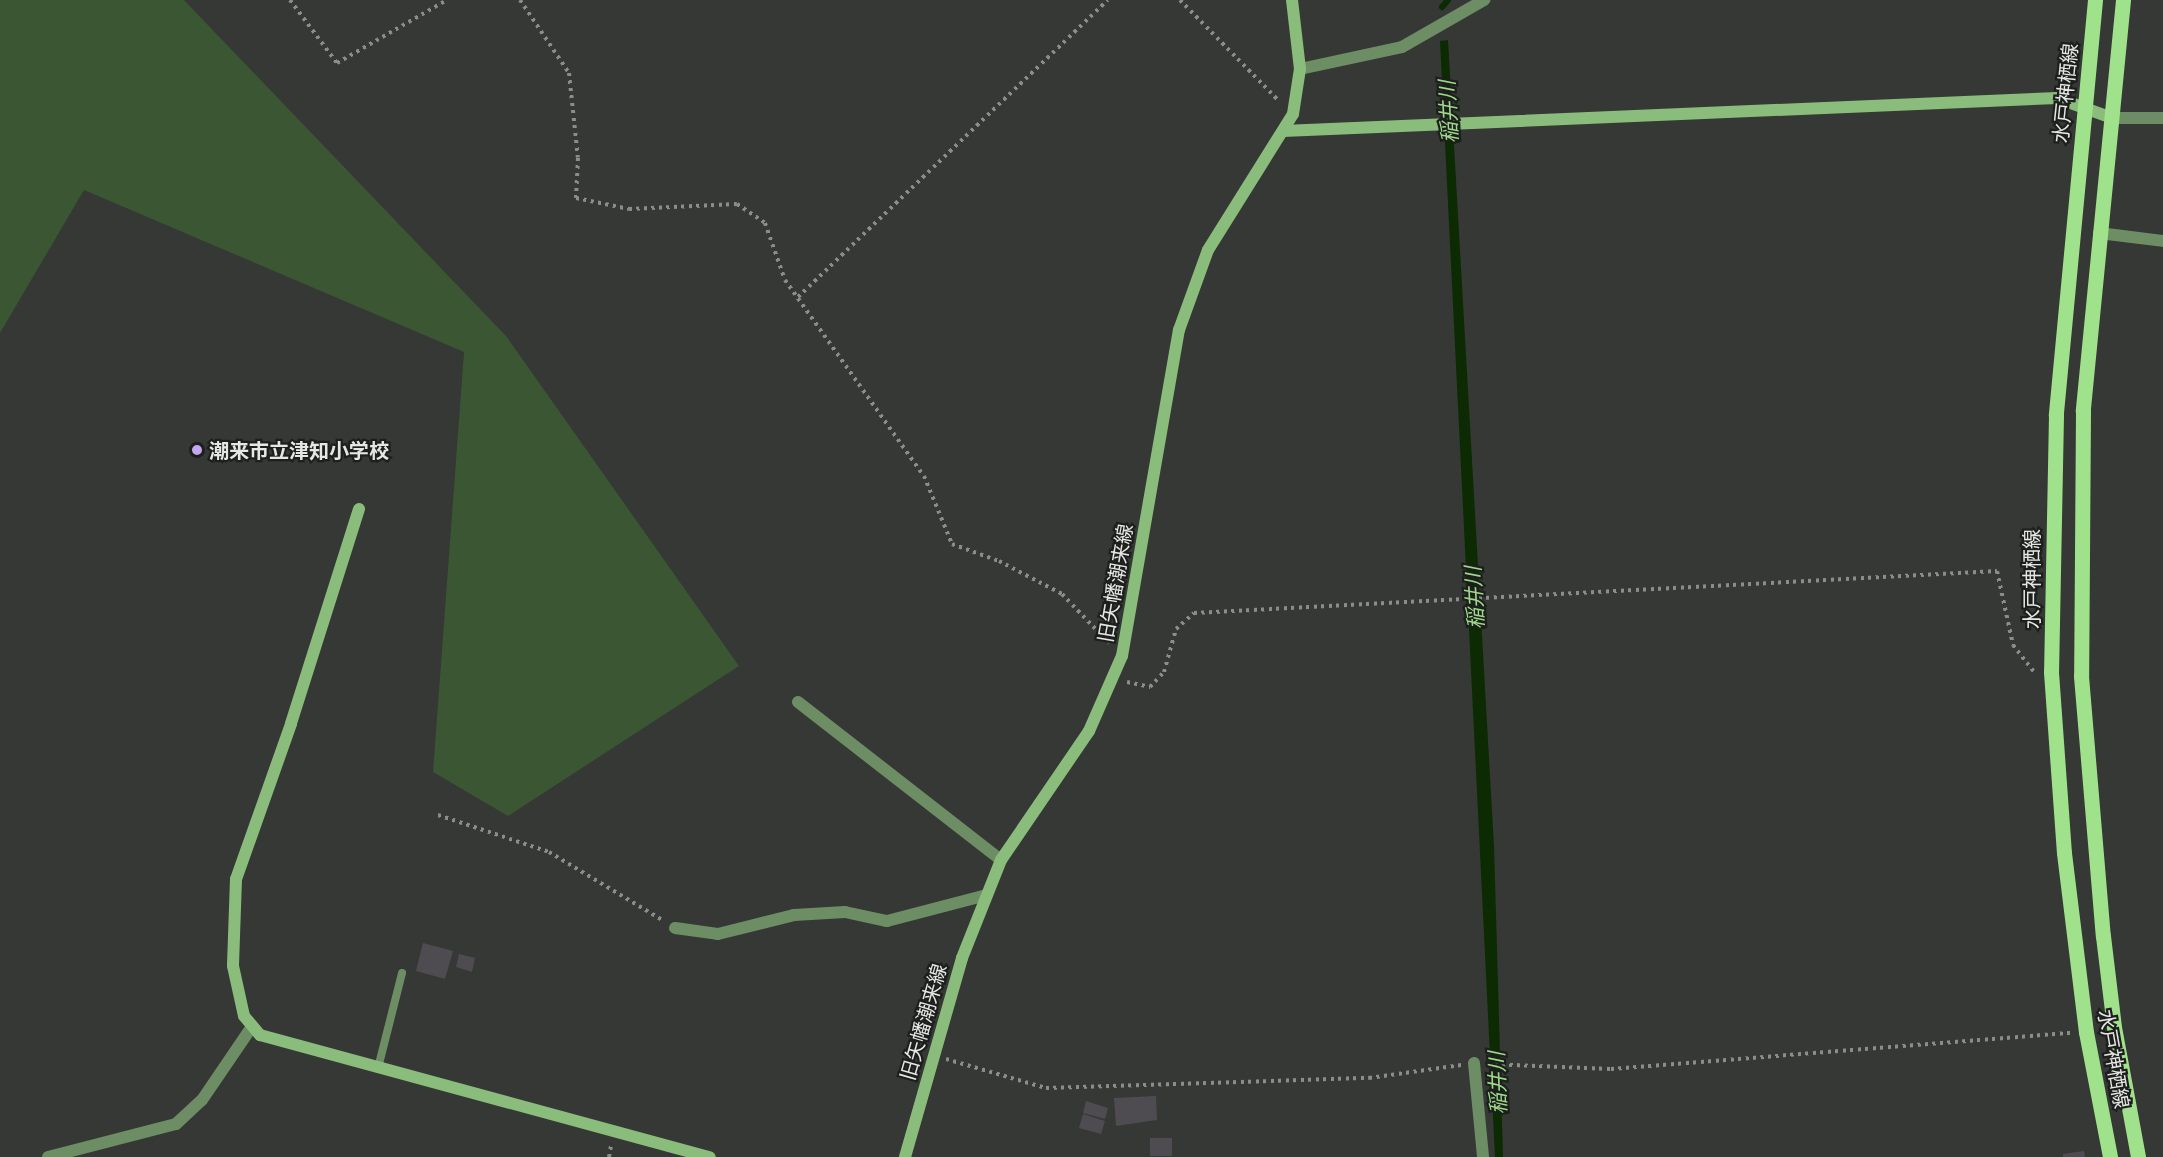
<!DOCTYPE html>
<meta charset="utf-8">
<style>
body{margin:0}
#map{position:relative;width:2163px;height:1157px;overflow:hidden;background:#353834;font-family:"IBM Plex Sans","Noto Sans JP",sans-serif}
div>[style]{position:absolute}
[style*='--x']{left:calc(var(--x)*1px);top:calc(var(--y)*1px);width:calc(var(--w)*1px);rotate:calc(var(--a)*1deg)}
.green>*{inset:0;background:#3a5632}
.water>*{inset:0;background:#0c2b02}
.stream>*{height:6px;margin:-3px;padding:0 3px;transform-origin:3px;border-radius:3px;background:#0c2b02}
.building>*{inset:0;background:#4e4c51}
.path>*{height:4px;margin-top:-2px;transform-origin:0;background:repeating-linear-gradient(90deg,#8a8d8a 0 3px,transparent 0 7.5px)}
.lane>*{height:8px;margin:-4px;padding:0 4px;transform-origin:4px;border-radius:4px;background:#6d8d64}
.street>*{height:12px;margin:-6px;padding:0 6px;transform-origin:6px;border-radius:6px;background:#6d8d64}
.secondary>*{height:12px;margin:-6px;padding:0 6px;transform-origin:6px;border-radius:6px;background:#8abd7b}
.primary>*{height:15px;margin:-7.5px;padding:0 7.5px;transform-origin:7.5px;border-radius:7.5px;background:#a0e28c}
.dots>*{width:16px;height:16px;translate:-50% -50%;box-sizing:border-box;border:3px solid #1d1f1d;border-radius:50%}
span{translate:-50% -50%;white-space:nowrap;text-align:center;line-height:1.15;-webkit-text-stroke:4.5px #1d1f1d;paint-order:stroke}
.street-label{font-size:20px;color:#e5e7e5}
.poi-label{font-size:20px;color:#e5e7e5;font-weight:700}
.left{translate:0 -50%;text-align:left}
.water-label{font-size:21px;color:#9cda89;font-style:italic}
</style>
<div id="map">
<div class="green">
<div style="clip-path:polygon(0 0,184px 0,506px 336px,739px 666px,508px 816px,433px 772px,464px 352px,84px 190px,0 333px)"></div>
</div>
<div class="water">
<div style="clip-path:polygon(1448px 40px,1494px 846px,1503px 1157px,1495px 1157px,1440px 41px)"></div>
</div>
<div class="stream">
<div style="--x:1442;--y:7;--w:9;--a:-49"></div>
</div>
<div class="building">
<div style="clip-path:polygon(423px 943px,453px 951px,445px 979px,416px 971px)"></div>
<div style="clip-path:polygon(459px 954px,475px 958px,472px 972px,456px 967px)"></div>
<div style="clip-path:polygon(1156px 1096px,1157px 1120px,1116px 1126px,1114px 1098px)"></div>
<div style="clip-path:polygon(1086px 1101px,1108px 1108px,1105px 1119px,1083px 1113px)"></div>
<div style="clip-path:polygon(1083px 1114px,1105px 1121px,1101px 1134px,1079px 1128px)"></div>
<div style="clip-path:polygon(1150px 1138px,1172px 1138px,1172px 1156px,1150px 1156px)"></div>
<div style="clip-path:polygon(2084px 1151px,2085px 1157px,2063px 1157px,2063px 1154px)"></div>
</div>
<div class="path">
<div style="--x:290;--y:0;--w:79;--a:53.3"></div>
<div style="--x:337;--y:63;--w:127;--a:-29.8"></div>
<div style="--x:520;--y:0;--w:88;--a:56.1"></div>
<div style="--x:569;--y:73;--w:85;--a:84"></div>
<div style="--x:578;--y:158;--w:40;--a:92.9"></div>
<div style="--x:576;--y:198;--w:54;--a:11.7"></div>
<div style="--x:629;--y:209;--w:108;--a:-2.7"></div>
<div style="--x:737;--y:204;--w:34;--a:34"></div>
<div style="--x:765;--y:223;--w:60;--a:70.7"></div>
<div style="--x:785;--y:280;--w:240;--a:54.7"></div>
<div style="--x:924;--y:476;--w:74;--a:67.6"></div>
<div style="--x:952;--y:544;--w:50;--a:19.9"></div>
<div style="--x:999;--y:561;--w:71;--a:27.6"></div>
<div style="--x:1062;--y:594;--w:68;--a:46.2"></div>
<div style="--x:1180;--y:0;--w:141;--a:45.6"></div>
<div style="--x:798;--y:297;--w:429;--a:-43.8"></div>
<div style="--x:1127;--y:682;--w:24;--a:12"></div>
<div style="--x:1150;--y:687;--w:21;--a:-47"></div>
<div style="--x:1164;--y:672;--w:45;--a:-74.4"></div>
<div style="--x:1176;--y:629;--w:24;--a:-42"></div>
<div style="--x:1194;--y:613;--w:804;--a:-2.99"></div>
<div style="--x:1997;--y:571;--w:76;--a:77.8"></div>
<div style="--x:2013;--y:645;--w:36;--a:52"></div>
<div style="--x:438;--y:815;--w:117;--a:18.4"></div>
<div style="--x:549;--y:852;--w:134;--a:31"></div>
<div style="--x:946;--y:1059;--w:104;--a:16.2"></div>
<div style="--x:1046;--y:1088;--w:323;--a:-1.8"></div>
<div style="--x:1369;--y:1078;--w:93;--a:-8"></div>
<div style="--x:1487;--y:1064;--w:124;--a:2.3"></div>
<div style="--x:1611;--y:1069;--w:462;--a:-4.5"></div>
<div style="--x:609;--y:1157;--w:11;--a:-80"></div>
</div>
<div class="lane">
<div style="--x:378;--y:1068;--w:98;--a:-75.8"></div>
</div>
<div class="street">
<div style="--x:1300;--y:69;--w:104;--a:-12.2"></div>
<div style="--x:1402;--y:47;--w:95;--a:-29.8"></div>
<div style="--x:2112;--y:118;--w:51;--a:0"></div>
<div style="--x:2099;--y:233;--w:64;--a:7.1"></div>
<div style="--x:798;--y:702;--w:257;--a:37.9"></div>
<div style="--x:675;--y:928;--w:43;--a:7.9"></div>
<div style="--x:718;--y:934;--w:78;--a:-14"></div>
<div style="--x:794;--y:915;--w:51;--a:-3.4"></div>
<div style="--x:845;--y:912;--w:43;--a:12.1"></div>
<div style="--x:887;--y:921;--w:103;--a:-14.6"></div>
<div style="--x:1474;--y:1063;--w:94;--a:84.5"></div>
<div style="--x:48;--y:1157;--w:132;--a:-14.5"></div>
<div style="--x:176;--y:1124;--w:35;--a:-43"></div>
<div style="--x:202;--y:1100;--w:87;--a:-55.8"></div>
</div>
<div class="secondary">
<div style="--x:1283;--y:131;--w:775;--a:-2.44"></div>
<div style="--x:2057;--y:98;--w:59;--a:20"></div>
<div style="--x:359;--y:509;--w:225;--a:107.6"></div>
<div style="--x:291;--y:724;--w:164;--a:109.5"></div>
<div style="--x:236;--y:879;--w:87;--a:92"></div>
<div style="--x:233;--y:966;--w:51;--a:77.6"></div>
<div style="--x:244;--y:1016;--w:25;--a:50"></div>
<div style="--x:260;--y:1035;--w:466;--a:15.2"></div>
<div style="--x:905;--y:1157;--w:207;--a:-74"></div>
<div style="--x:962;--y:958;--w:105;--a:-68.3"></div>
<div style="--x:1001;--y:860;--w:156;--a:-55.7"></div>
<div style="--x:1089;--y:731;--w:82;--a:-66.3"></div>
<div style="--x:1122;--y:656;--w:331;--a:-80.1"></div>
<div style="--x:1179;--y:330;--w:85;--a:-70.1"></div>
<div style="--x:1208;--y:250;--w:160;--a:-58"></div>
<div style="--x:1293;--y:114;--w:46;--a:-81.2"></div>
<div style="--x:1300;--y:69;--w:69;--a:-96.6"></div>
</div>
<div class="primary">
<div style="--x:2095;--y:0;--w:417;--a:95.4"></div>
<div style="--x:2056;--y:415;--w:257;--a:91.1"></div>
<div style="--x:2051;--y:672;--w:181;--a:85.9"></div>
<div style="--x:2064;--y:853;--w:180;--a:83"></div>
<div style="--x:2086;--y:1032;--w:127;--a:79.1"></div>
<div style="--x:2123;--y:0;--w:413;--a:95.6"></div>
<div style="--x:2083;--y:411;--w:265;--a:90.4"></div>
<div style="--x:2081;--y:676;--w:261;--a:85.2"></div>
<div style="--x:2103;--y:936;--w:92;--a:83.1"></div>
<div style="--x:2114;--y:1027;--w:132;--a:79.5"></div>
</div>
<div class="dots">
<div style="left:197px;top:450px;background:#c4a7f1"></div>
</div>
<div class="street-label">
<span style="left:2065px;top:93px;rotate:-84deg">水戸神栖線</span>
<span style="left:2031px;top:579px;rotate:-90deg">水戸神栖線</span>
<span style="left:1115px;top:583px;rotate:-80deg">旧矢幡潮来線</span>
<span style="left:923px;top:1022px;rotate:-74deg">旧矢幡潮来線</span>
<span style="left:2114px;top:1059px;rotate:80deg">水戸神栖線</span>
</div>
<div class="poi-label">
<span class="left" style="left:209px;top:450px">潮来市立津知小学校</span>
</div>
<div class="water-label">
<span style="left:1448px;top:112px;rotate:-93deg">稲井川</span>
<span style="left:1474px;top:598px;rotate:-93deg">稲井川</span>
<span style="left:1497px;top:1083px;rotate:-92deg">稲井川</span>
</div>
</div>
